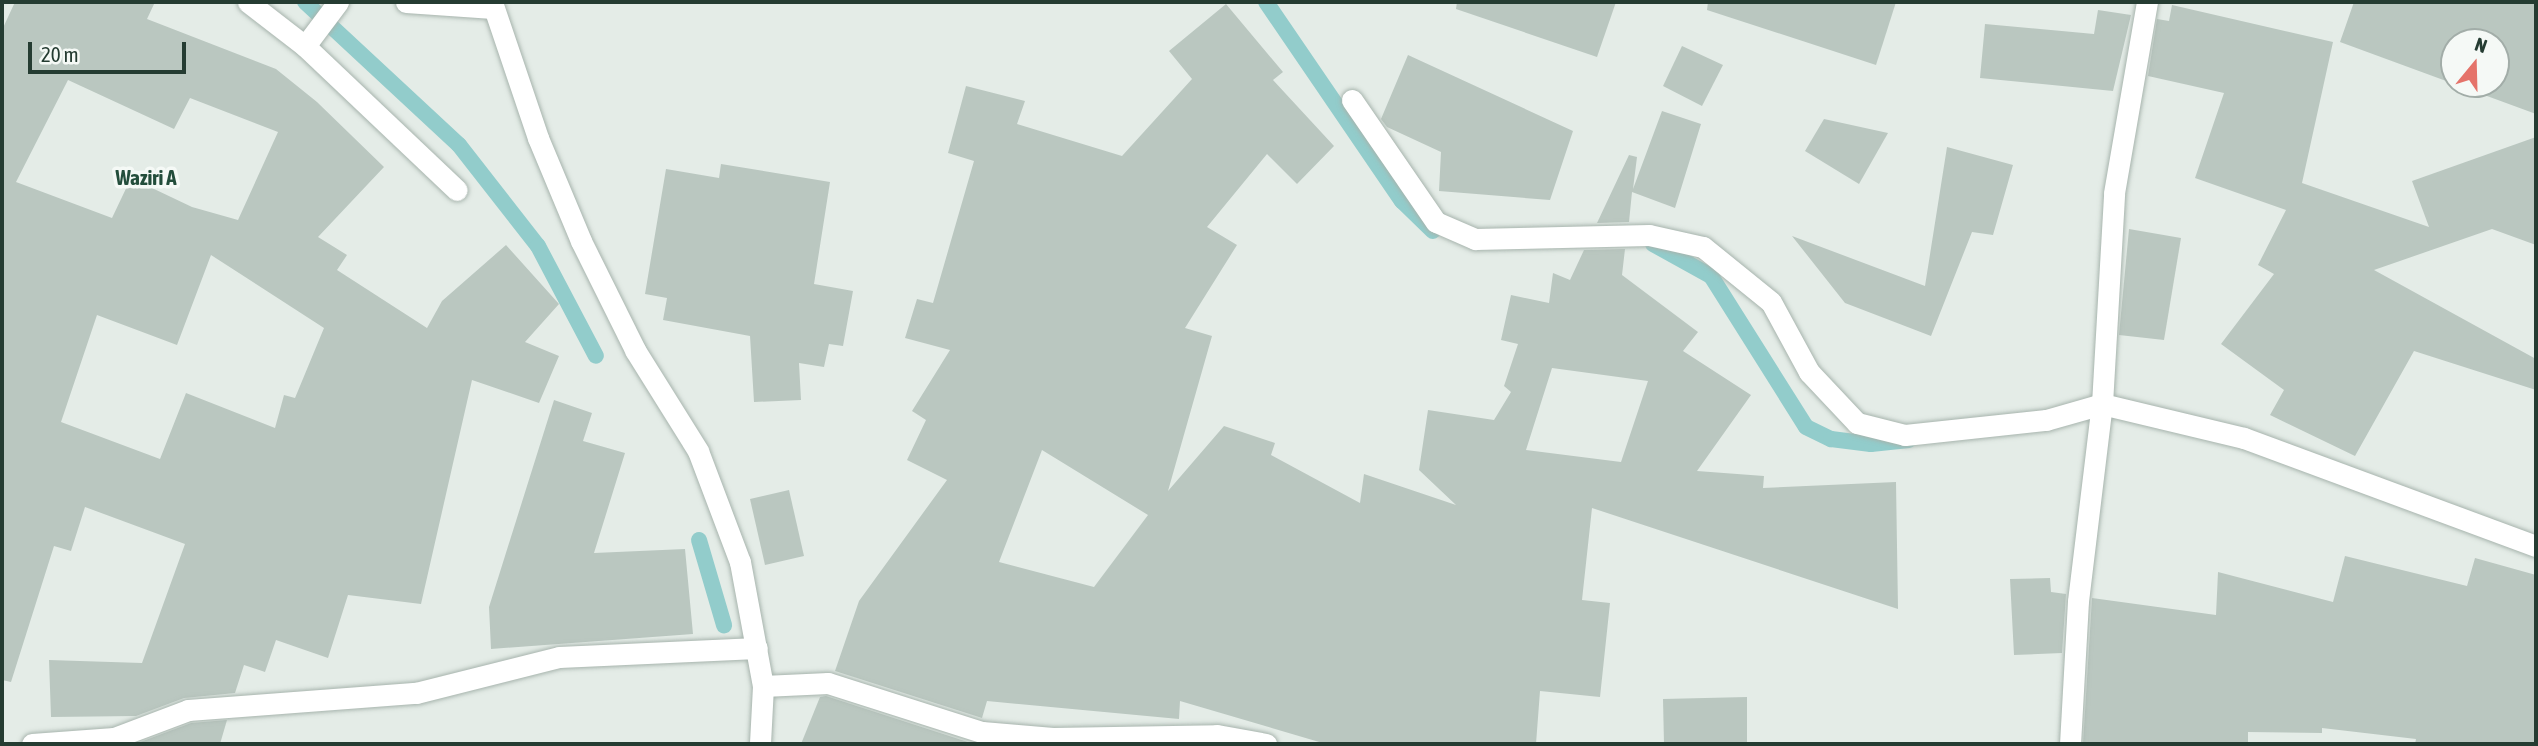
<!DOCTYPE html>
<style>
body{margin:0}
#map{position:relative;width:2538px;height:746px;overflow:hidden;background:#e4ece7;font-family:"Asap Condensed",sans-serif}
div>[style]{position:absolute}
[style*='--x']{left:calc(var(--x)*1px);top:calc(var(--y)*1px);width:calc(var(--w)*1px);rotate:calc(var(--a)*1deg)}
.stream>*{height:16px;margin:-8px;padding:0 8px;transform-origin:8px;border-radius:8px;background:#92cccb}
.building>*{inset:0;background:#bac7c0}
.roads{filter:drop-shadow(0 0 2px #a7b4ad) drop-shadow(0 0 2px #a7b4ad)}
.minor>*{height:21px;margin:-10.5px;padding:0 10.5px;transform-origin:10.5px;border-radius:10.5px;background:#fff}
span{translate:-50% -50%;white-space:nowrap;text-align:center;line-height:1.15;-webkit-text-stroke:7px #f5f9f6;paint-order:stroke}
.neighbourhood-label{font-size:21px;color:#234d3b;font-weight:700}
.frame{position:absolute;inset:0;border:4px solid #253c32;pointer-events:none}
.north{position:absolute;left:2440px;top:28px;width:70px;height:70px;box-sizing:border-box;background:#f5f9f6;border:2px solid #a2ada8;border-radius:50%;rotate:19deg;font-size:19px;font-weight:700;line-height:28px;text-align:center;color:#253c32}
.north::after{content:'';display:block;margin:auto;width:24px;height:32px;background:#e5736a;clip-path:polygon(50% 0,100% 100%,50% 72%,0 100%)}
.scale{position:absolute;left:28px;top:42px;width:158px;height:32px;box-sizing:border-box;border:4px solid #253c32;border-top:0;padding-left:9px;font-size:21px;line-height:24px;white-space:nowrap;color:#253c32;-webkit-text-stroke:5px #f5f9f6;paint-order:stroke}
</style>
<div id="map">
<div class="stream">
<div style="--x:305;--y:2;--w:210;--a:42.9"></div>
<div style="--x:459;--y:145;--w:128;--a:52"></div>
<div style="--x:538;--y:246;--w:124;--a:62.2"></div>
<div style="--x:1266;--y:2;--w:241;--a:55.7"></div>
<div style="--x:1402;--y:201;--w:43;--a:44.1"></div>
<div style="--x:1653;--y:244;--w:66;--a:28.9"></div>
<div style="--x:1711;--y:276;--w:178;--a:57.8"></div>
<div style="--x:1806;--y:427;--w:28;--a:26"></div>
<div style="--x:1831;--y:439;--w:40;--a:7.1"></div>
<div style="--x:1871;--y:444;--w:38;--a:-6"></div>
<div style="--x:699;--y:540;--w:89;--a:73.6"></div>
</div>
<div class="building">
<div style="clip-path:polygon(evenodd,15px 2px,155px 2px,147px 19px,276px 69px,317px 102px,384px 167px,318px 237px,347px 255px,337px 270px,427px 328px,442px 301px,506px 245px,559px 304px,525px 342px,559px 356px,539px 403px,472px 380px,421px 604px,348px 595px,328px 658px,276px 640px,265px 672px,244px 665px,235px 693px,184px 698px,136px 716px,51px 717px,49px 660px,142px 663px,185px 544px,85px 507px,71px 551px,54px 546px,11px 682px,2px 680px,2px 30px,15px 2px,68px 80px,174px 129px,190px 98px,278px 132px,238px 220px,192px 207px,131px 178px,112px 218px,16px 182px,68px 80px,15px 2px,211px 255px,324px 328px,295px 398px,284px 395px,275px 428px,186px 393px,160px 459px,61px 422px,97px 315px,177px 345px,211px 255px)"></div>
<div style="clip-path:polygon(1457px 2px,1616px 2px,1597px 57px,1456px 9px)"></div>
<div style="clip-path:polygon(1708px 2px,1896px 2px,1876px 65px,1707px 10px)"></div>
<div style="clip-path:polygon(evenodd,2354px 2px,2536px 2px,2536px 114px,2340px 42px,2354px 2px,2454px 42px,2496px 42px,2496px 84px,2454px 84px,2454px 42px)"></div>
<div style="clip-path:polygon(evenodd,1226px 4px,1283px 72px,1273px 80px,1334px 146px,1297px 184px,1267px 154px,1207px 227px,1237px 245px,1185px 328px,1212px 336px,1168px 491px,1224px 426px,1275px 443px,1271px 455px,1360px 503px,1364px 474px,1456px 505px,1419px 470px,1428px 410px,1494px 420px,1511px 392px,1504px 386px,1518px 344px,1501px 340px,1511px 295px,1549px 303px,1553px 273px,1570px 280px,1584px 250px,1625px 249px,1622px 275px,1698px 332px,1683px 351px,1751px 395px,1697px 471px,1764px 476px,1763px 488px,1896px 482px,1898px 609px,1592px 508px,1582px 600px,1610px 603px,1600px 697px,1540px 691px,1536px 744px,1326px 744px,1180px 701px,1179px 719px,987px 701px,982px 718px,835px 671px,859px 601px,947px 480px,907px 460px,926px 420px,912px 411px,950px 350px,905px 338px,917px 299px,933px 303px,974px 161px,948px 153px,966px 86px,1025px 101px,1017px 124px,1122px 156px,1192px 79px,1169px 51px,1226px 4px,1552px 368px,1648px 381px,1621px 462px,1526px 450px,1552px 368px,1226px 4px,1042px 450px,1148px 515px,1094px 587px,999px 562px,1042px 450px)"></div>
<div style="clip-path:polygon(2172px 5px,2333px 42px,2302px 183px,2429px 227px,2412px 181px,2536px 137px,2536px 245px,2492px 229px,2374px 270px,2536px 359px,2536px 390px,2414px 351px,2355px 456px,2270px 415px,2284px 390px,2221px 344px,2274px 274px,2258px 265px,2286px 210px,2195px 178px,2224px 93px,2148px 76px,2157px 19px,2169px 21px)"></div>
<div style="clip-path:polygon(2098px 10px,2131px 15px,2113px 91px,1980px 78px,1985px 24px,2094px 34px)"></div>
<div style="clip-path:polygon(1682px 46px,1723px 65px,1702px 106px,1663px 86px)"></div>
<div style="clip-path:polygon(1408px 55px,1573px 131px,1550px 200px,1439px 191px,1441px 152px,1387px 127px,1381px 119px)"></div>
<div style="clip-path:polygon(1662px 111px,1701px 124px,1675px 208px,1632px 192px,1629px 222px,1597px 223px,1629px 155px,1637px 157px,1633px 189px)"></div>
<div style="clip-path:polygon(1824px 119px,1888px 133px,1859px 184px,1805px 151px)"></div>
<div style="clip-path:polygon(1947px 147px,2013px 165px,1993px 235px,1972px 232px,1931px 336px,1845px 303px,1792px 236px,1925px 286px)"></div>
<div style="clip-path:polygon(721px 164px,830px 182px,814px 284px,853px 291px,843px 346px,829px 344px,824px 367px,799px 363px,801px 400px,754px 402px,750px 336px,663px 320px,667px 298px,645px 294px,666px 169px,719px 178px)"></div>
<div style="clip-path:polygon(2129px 229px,2181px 238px,2164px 340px,2119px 335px)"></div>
<div style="clip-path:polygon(554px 400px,592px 413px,583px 441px,625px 453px,594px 553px,685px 549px,693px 634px,491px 649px,489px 607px)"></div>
<div style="clip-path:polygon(789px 490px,804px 556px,765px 565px,750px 499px)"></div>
<div style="clip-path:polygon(2345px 556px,2467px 586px,2475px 558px,2536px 575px,2536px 744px,2415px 744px,2416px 739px,2322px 728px,2322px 733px,2248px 732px,2248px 744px,2083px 744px,2092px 598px,2216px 615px,2218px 572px,2333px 602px)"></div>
<div style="clip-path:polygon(2050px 578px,2051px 592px,2066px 594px,2062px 653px,2014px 655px,2010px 579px)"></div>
<div style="clip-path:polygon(820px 697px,826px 696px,974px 744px,801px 744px)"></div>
<div style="clip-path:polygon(1747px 697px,1747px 744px,1664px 744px,1663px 699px)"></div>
<div style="clip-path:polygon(227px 720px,220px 744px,135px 744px,191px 723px)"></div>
</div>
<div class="roads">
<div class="minor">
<div style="--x:248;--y:2;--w:72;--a:37.7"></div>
<div style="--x:305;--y:46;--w:209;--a:43.5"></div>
<div style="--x:406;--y:2;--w:87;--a:3.9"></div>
<div style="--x:492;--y:2;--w:144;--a:71.3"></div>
<div style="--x:538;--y:138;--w:112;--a:67.3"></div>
<div style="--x:581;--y:241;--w:122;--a:63.6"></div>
<div style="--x:635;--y:350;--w:119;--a:58"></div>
<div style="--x:698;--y:451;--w:119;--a:69.3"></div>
<div style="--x:740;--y:562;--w:126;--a:79.5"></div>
<div style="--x:763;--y:686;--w:58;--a:93"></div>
<div style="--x:305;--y:46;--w:55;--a:-53.1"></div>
<div style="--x:1352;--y:100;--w:148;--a:55.5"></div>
<div style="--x:1436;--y:222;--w:43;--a:23.6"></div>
<div style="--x:1475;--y:239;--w:174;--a:-1.3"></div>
<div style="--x:1649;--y:235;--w:55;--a:12.5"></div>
<div style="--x:1703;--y:247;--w:87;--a:39"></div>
<div style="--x:1771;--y:302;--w:80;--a:61.5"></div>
<div style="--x:1809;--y:372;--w:70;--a:46.7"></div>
<div style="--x:1857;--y:423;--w:49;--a:14"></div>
<div style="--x:1905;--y:435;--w:142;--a:-6.1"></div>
<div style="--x:2046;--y:420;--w:58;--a:-15.9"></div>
<div style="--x:2102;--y:404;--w:146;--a:13.5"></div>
<div style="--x:2244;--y:438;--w:311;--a:20.3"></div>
<div style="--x:763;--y:686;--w:65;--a:-2.6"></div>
<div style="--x:828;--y:683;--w:162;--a:17.7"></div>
<div style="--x:982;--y:732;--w:71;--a:4.8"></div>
<div style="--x:1053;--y:738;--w:164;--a:-1"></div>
<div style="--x:1217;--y:735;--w:50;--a:10.4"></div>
<div style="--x:32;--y:744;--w:82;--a:-4.2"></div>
<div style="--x:114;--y:738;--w:79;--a:-20.7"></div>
<div style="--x:188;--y:710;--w:229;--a:-4.3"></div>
<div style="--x:416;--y:693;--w:147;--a:-14.1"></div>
<div style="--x:559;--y:657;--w:198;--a:-2.6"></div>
<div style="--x:2070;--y:744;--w:143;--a:-86.8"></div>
<div style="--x:2078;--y:601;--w:198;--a:-83.1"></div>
<div style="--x:2102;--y:404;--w:211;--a:-86.7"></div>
<div style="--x:2114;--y:193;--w:194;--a:-80.2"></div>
</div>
</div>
<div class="neighbourhood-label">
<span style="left:146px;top:177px">Waziri A</span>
</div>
<div class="frame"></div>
<div class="north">N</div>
<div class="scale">20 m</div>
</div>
